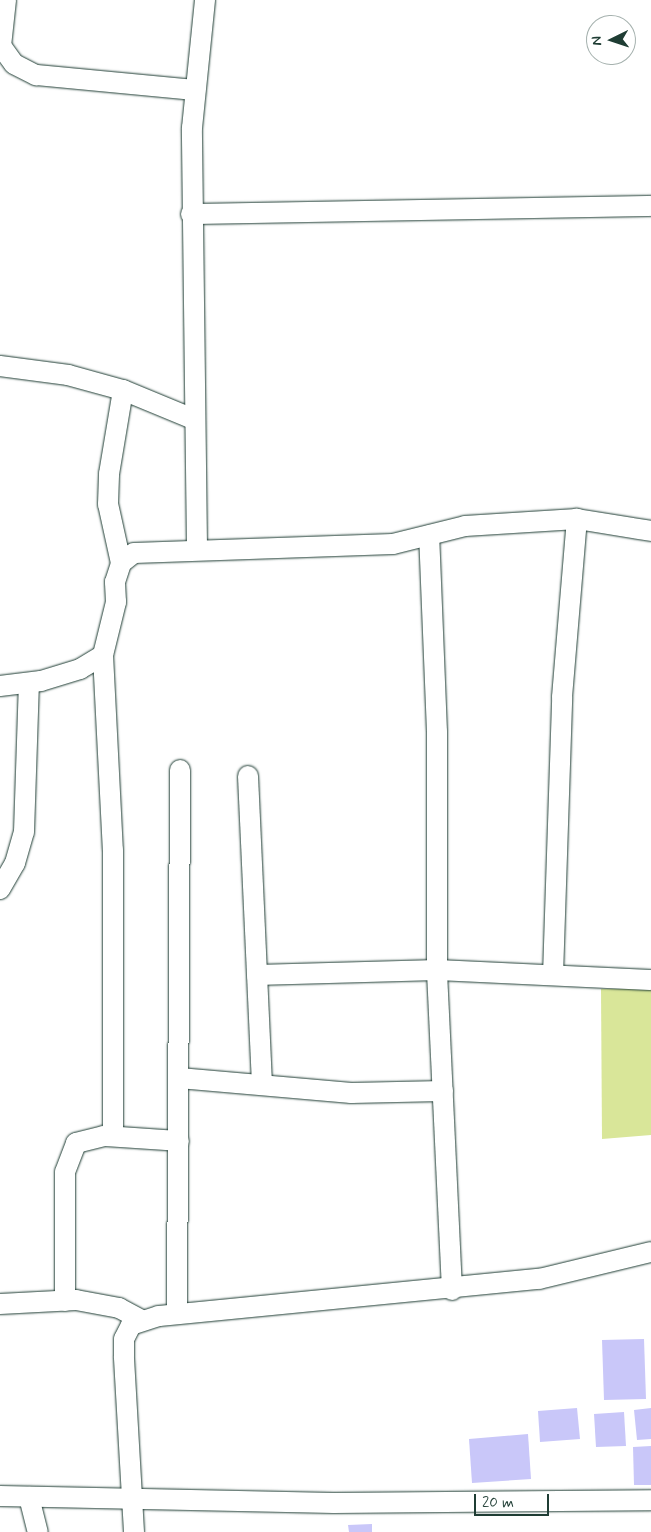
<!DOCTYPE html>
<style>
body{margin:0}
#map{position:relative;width:651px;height:1532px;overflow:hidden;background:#fff;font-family:Mynerve,sans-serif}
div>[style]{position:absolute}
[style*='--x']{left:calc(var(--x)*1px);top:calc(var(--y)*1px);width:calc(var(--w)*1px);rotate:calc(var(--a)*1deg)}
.green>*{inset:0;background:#d9e699}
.building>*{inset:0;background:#c9c7f9}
.roads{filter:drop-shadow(0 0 1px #1f3d34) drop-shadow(0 0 1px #1f3d34)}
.street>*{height:20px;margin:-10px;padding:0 10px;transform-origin:10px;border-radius:10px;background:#fff}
span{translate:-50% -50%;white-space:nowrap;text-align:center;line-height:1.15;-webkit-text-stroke:4px #fff;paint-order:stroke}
.north{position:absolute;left:586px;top:15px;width:50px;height:50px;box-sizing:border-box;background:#fff;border:1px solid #a5b1ae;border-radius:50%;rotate:266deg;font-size:14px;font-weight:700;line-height:20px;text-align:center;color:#1f3d34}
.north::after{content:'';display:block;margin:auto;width:18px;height:22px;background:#1f3d34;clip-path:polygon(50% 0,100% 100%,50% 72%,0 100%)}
.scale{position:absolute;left:474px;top:1494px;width:75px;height:22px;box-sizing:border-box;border:2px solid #1f3d34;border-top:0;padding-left:6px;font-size:15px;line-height:18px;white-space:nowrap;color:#1f3d34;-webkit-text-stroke:4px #fff;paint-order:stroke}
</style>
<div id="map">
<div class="green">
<div style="clip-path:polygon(651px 988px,651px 1135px,602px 1139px,601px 989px)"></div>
</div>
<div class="building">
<div style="clip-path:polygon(644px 1339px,646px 1399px,604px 1400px,602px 1340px)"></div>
<div style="clip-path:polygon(577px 1408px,580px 1439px,540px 1442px,538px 1411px)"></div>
<div style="clip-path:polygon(651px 1408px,651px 1439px,637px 1440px,634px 1410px)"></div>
<div style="clip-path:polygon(624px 1412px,626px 1446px,596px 1447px,594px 1414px)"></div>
<div style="clip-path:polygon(528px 1434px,531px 1479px,472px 1483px,469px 1439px)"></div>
<div style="clip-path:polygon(651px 1446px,651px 1485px,634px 1485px,633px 1447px)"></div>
<div style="clip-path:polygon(372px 1524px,372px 1532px,349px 1532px,348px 1525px)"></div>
</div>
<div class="roads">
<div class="street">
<div style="--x:6;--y:0;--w:46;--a:96.2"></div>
<div style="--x:1;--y:46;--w:22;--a:54"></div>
<div style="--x:14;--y:64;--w:25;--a:27"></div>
<div style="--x:36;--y:75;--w:160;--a:5.4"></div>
<div style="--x:191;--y:214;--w:460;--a:-1"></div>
<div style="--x:0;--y:366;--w:69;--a:7.5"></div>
<div style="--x:68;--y:375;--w:57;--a:15.3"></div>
<div style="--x:123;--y:390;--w:76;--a:22.5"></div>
<div style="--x:197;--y:548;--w:420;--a:-90.7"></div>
<div style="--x:192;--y:128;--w:129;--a:-84.2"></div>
<div style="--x:121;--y:563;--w:60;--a:-102.4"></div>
<div style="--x:108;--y:504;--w:30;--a:-88"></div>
<div style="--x:109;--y:474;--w:85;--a:-80.5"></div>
<div style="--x:103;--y:655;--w:195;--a:87.1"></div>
<div style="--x:113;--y:850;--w:286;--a:90"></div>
<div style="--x:0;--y:686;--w:41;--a:-7"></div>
<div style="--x:41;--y:681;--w:41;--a:-17.1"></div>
<div style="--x:80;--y:669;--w:27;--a:-31"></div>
<div style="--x:103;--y:655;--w:55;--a:-76.2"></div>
<div style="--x:116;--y:602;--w:20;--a:-93"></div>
<div style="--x:115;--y:582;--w:20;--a:-72"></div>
<div style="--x:121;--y:563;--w:16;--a:-38"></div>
<div style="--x:134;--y:553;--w:259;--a:-2"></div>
<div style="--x:393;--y:544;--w:74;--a:-14"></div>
<div style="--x:465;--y:526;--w:112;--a:-3.6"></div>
<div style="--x:577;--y:519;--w:75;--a:9.2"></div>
<div style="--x:248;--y:776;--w:309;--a:87.4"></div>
<div style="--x:0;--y:889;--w:30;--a:-60"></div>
<div style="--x:15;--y:863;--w:32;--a:-74"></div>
<div style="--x:24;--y:832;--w:149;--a:-88.1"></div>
<div style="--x:257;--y:975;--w:180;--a:-1.6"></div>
<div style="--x:437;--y:970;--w:238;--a:-90"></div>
<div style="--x:437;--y:732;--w:197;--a:-92.3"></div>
<div style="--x:553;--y:975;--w:278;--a:-88.1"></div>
<div style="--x:562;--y:697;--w:179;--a:-85.2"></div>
<div style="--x:179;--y:1078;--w:173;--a:5"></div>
<div style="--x:351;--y:1093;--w:92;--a:-1.2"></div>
<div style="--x:452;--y:1290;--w:320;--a:-92.7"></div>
<div style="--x:437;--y:970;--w:214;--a:2.7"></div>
<div style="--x:65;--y:1301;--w:129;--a:-90"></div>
<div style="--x:65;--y:1172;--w:31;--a:-69"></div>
<div style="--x:76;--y:1143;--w:29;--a:-14"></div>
<div style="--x:104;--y:1136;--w:75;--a:3.8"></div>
<div style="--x:0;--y:1304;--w:76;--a:-3"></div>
<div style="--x:76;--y:1300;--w:44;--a:10.5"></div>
<div style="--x:119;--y:1308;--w:26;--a:28"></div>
<div style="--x:177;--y:1314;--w:544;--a:-89.68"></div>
<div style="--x:0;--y:1496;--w:334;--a:1.2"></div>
<div style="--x:334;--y:1503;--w:317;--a:-0.5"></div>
<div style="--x:29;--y:1497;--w:36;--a:76"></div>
<div style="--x:134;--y:1532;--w:176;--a:-93.3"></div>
<div style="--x:124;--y:1356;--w:17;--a:-90"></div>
<div style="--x:124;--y:1339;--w:16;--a:-63"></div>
<div style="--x:131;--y:1325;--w:29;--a:-18"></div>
<div style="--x:159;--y:1316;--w:382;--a:-5.6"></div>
<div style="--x:539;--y:1279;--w:115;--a:-13.6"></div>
</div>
</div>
<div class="north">N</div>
<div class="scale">20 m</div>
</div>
